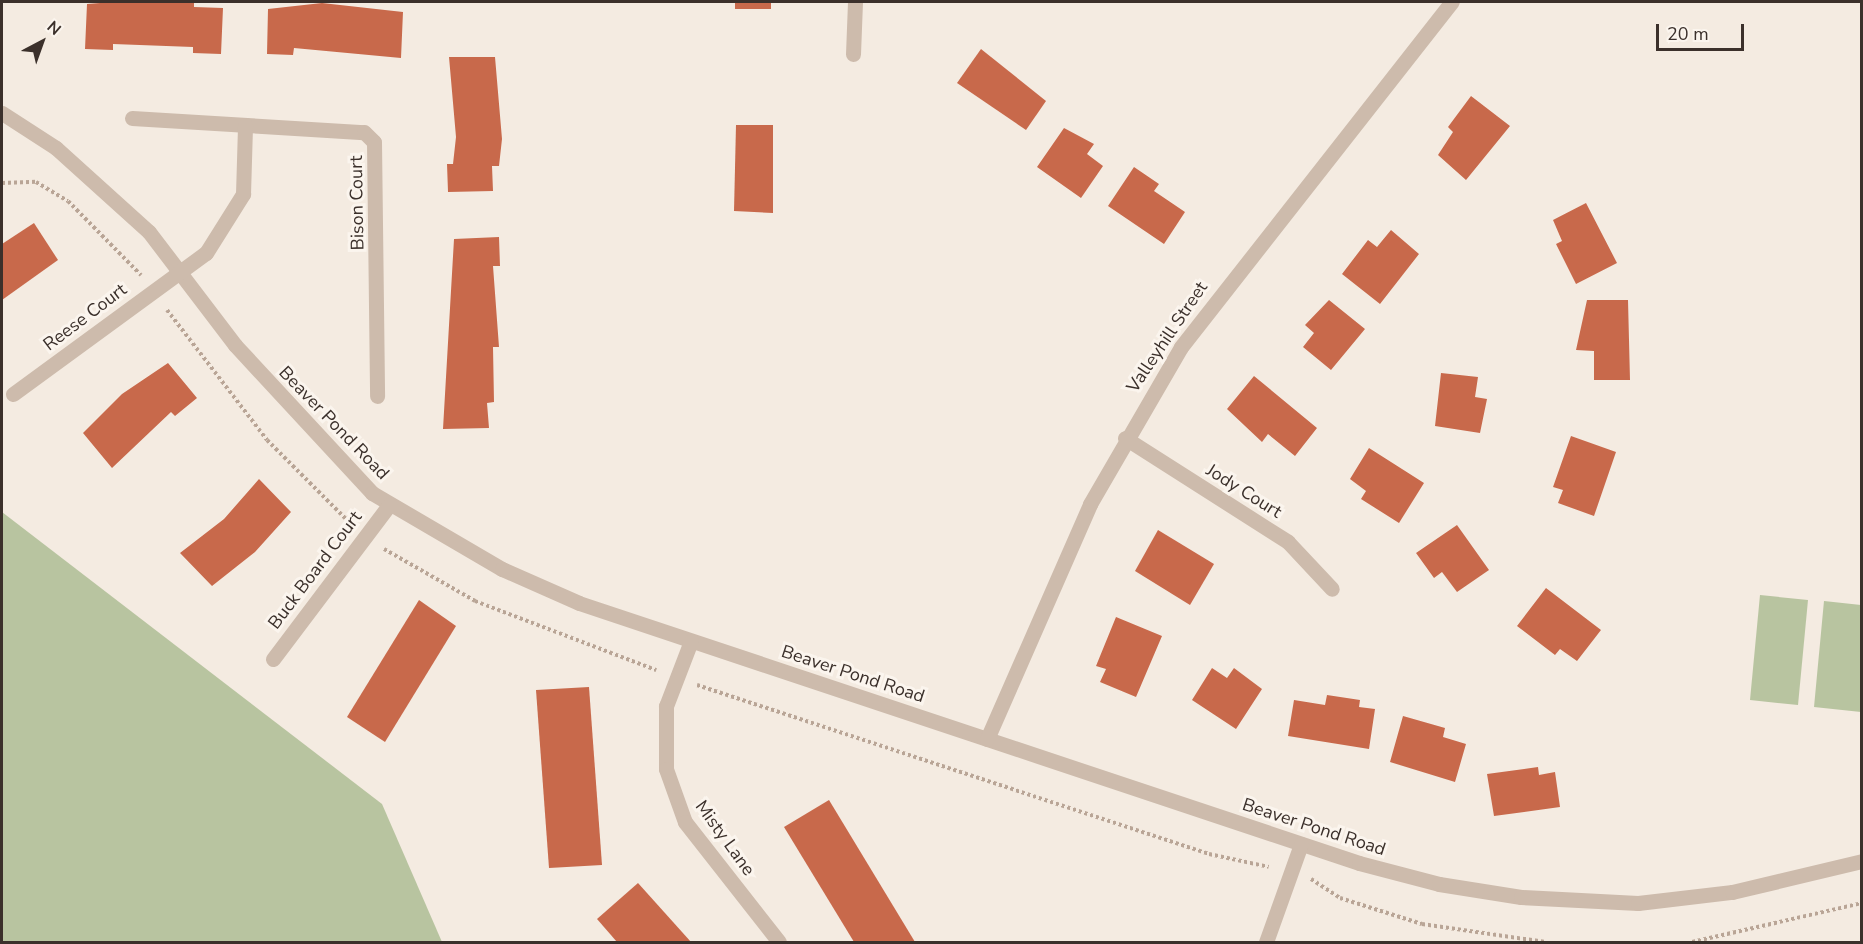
<!DOCTYPE html>
<style>
body{margin:0}
#map{position:relative;width:1863px;height:944px;overflow:hidden;background:#f4ebe1;font-family:"Nunito Sans",sans-serif}
div>[style]{position:absolute}
[style*='--x']{left:calc(var(--x)*1px);top:calc(var(--y)*1px);width:calc(var(--w)*1px);rotate:calc(var(--a)*1deg)}
.green>*{inset:0;background:#b8c4a0}
.building>*{inset:0;background:#c8694b}
.path>*{height:4px;margin-top:-2px;transform-origin:0;background:repeating-linear-gradient(90deg,#b9a596 0 3px,transparent 0 6px)}
.minor>*{height:15px;margin:-7.5px;padding:0 7.5px;transform-origin:7.5px;border-radius:7.5px;background:#cdbbac}
span{translate:-50% -50%;white-space:nowrap;text-align:center;line-height:1.15;-webkit-text-stroke:6px #fbf5ee;paint-order:stroke}
.street-label{font-size:18px;color:#3b302b}
.frame{position:absolute;inset:0;border:3px solid #3b302b;pointer-events:none}
.north{position:absolute;left:12px;top:12px;width:60px;height:60px;-webkit-text-stroke:4px #fbf5ee;paint-order:stroke;rotate:41deg;font-size:16px;font-weight:700;line-height:24px;text-align:center;color:#3b302b}
.north::after{content:'';display:block;margin:auto;width:21px;height:27px;background:#3b302b;clip-path:polygon(50% 0,100% 100%,50% 72%,0 100%)}
.scale{position:absolute;left:1656px;top:24px;width:88px;height:27px;box-sizing:border-box;border:3px solid #3b302b;border-top:0;padding-left:8px;font-size:18px;line-height:21px;white-space:nowrap;color:#3b302b;-webkit-text-stroke:4px #fbf5ee;paint-order:stroke}
</style>
<div id="map">
<div class="green">
<div style="clip-path:polygon(2px 512px,382px 804px,442px 942px,2px 942px)"></div>
<div style="clip-path:polygon(1760px 595px,1808px 600px,1798px 705px,1750px 700px)"></div>
<div style="clip-path:polygon(1824px 601px,1861px 605px,1861px 712px,1814px 707px)"></div>
</div>
<div class="building">
<div style="clip-path:polygon(113px 2px,194px 2px,194px 7px,223px 8px,221px 54px,193px 53px,193px 47px,113px 44px,113px 50px,85px 49px,87px 4px)"></div>
<div style="clip-path:polygon(735px 2px,771px 2px,771px 9px,735px 9px)"></div>
<div style="clip-path:polygon(322px 3px,403px 12px,401px 58px,294px 48px,293px 55px,267px 54px,268px 9px)"></div>
<div style="clip-path:polygon(981px 49px,1046px 101px,1026px 130px,957px 83px)"></div>
<div style="clip-path:polygon(449px 57px,495px 57px,502px 139px,499px 166px,492px 166px,493px 191px,448px 192px,447px 164px,453px 164px,456px 137px)"></div>
<div style="clip-path:polygon(1471px 96px,1510px 126px,1466px 180px,1438px 155px,1453px 132px,1448px 127px)"></div>
<div style="clip-path:polygon(736px 125px,773px 125px,773px 213px,734px 211px)"></div>
<div style="clip-path:polygon(1064px 128px,1094px 144px,1087px 154px,1103px 166px,1081px 198px,1037px 167px)"></div>
<div style="clip-path:polygon(1134px 167px,1159px 184px,1154px 191px,1185px 212px,1164px 244px,1108px 206px)"></div>
<div style="clip-path:polygon(1586px 203px,1617px 263px,1576px 284px,1556px 244px,1562px 241px,1553px 220px)"></div>
<div style="clip-path:polygon(34px 223px,58px 260px,2px 300px,2px 244px)"></div>
<div style="clip-path:polygon(1391px 230px,1419px 254px,1380px 304px,1342px 274px,1368px 240px,1377px 247px)"></div>
<div style="clip-path:polygon(499px 237px,500px 266px,493px 266px,499px 347px,493px 347px,494px 402px,487px 403px,489px 428px,443px 429px,454px 239px)"></div>
<div style="clip-path:polygon(1329px 300px,1365px 329px,1331px 370px,1303px 347px,1314px 333px,1305px 325px)"></div>
<div style="clip-path:polygon(1587px 300px,1628px 300px,1630px 380px,1594px 380px,1594px 351px,1576px 350px)"></div>
<div style="clip-path:polygon(168px 363px,197px 398px,175px 416px,171px 412px,112px 468px,83px 433px,122px 394px)"></div>
<div style="clip-path:polygon(1441px 373px,1478px 377px,1475px 397px,1487px 399px,1480px 433px,1435px 426px)"></div>
<div style="clip-path:polygon(1254px 376px,1317px 428px,1295px 456px,1268px 434px,1262px 442px,1227px 409px)"></div>
<div style="clip-path:polygon(1571px 436px,1616px 452px,1594px 516px,1558px 503px,1563px 490px,1553px 487px)"></div>
<div style="clip-path:polygon(1369px 448px,1424px 483px,1399px 523px,1361px 499px,1366px 491px,1350px 479px)"></div>
<div style="clip-path:polygon(259px 479px,291px 512px,255px 552px,212px 586px,180px 553px,224px 519px)"></div>
<div style="clip-path:polygon(1457px 525px,1489px 570px,1457px 592px,1442px 572px,1434px 578px,1416px 553px)"></div>
<div style="clip-path:polygon(1158px 530px,1214px 564px,1190px 605px,1135px 571px)"></div>
<div style="clip-path:polygon(1546px 588px,1601px 630px,1577px 661px,1560px 649px,1555px 655px,1517px 626px)"></div>
<div style="clip-path:polygon(419px 600px,456px 626px,385px 742px,347px 717px)"></div>
<div style="clip-path:polygon(1116px 617px,1162px 636px,1136px 697px,1100px 682px,1106px 669px,1096px 666px)"></div>
<div style="clip-path:polygon(1212px 668px,1227px 678px,1234px 668px,1262px 689px,1236px 729px,1192px 700px)"></div>
<div style="clip-path:polygon(589px 687px,602px 865px,549px 868px,536px 690px)"></div>
<div style="clip-path:polygon(1327px 695px,1360px 700px,1359px 707px,1375px 709px,1369px 749px,1288px 736px,1294px 700px,1325px 705px)"></div>
<div style="clip-path:polygon(1403px 716px,1445px 728px,1443px 737px,1466px 744px,1455px 782px,1390px 762px)"></div>
<div style="clip-path:polygon(1538px 767px,1539px 775px,1555px 772px,1560px 807px,1494px 816px,1487px 774px)"></div>
<div style="clip-path:polygon(829px 800px,915px 942px,854px 942px,784px 827px)"></div>
<div style="clip-path:polygon(638px 883px,691px 942px,617px 942px,597px 919px)"></div>
</div>
<div class="path">
<div style="--x:2;--y:183;--w:34;--a:-2"></div>
<div style="--x:36;--y:182;--w:37;--a:31"></div>
<div style="--x:68;--y:201;--w:104;--a:45.4"></div>
<div style="--x:167;--y:310;--w:164;--a:52.4"></div>
<div style="--x:267;--y:440;--w:116;--a:45"></div>
<div style="--x:384;--y:549;--w:105;--a:29.7"></div>
<div style="--x:475;--y:601;--w:194;--a:20.9"></div>
<div style="--x:697;--y:685;--w:539;--a:18.27"></div>
<div style="--x:1209;--y:854;--w:61;--a:12.2"></div>
<div style="--x:1311;--y:879;--w:35;--a:33"></div>
<div style="--x:1340;--y:898;--w:86;--a:17.6"></div>
<div style="--x:1422;--y:924;--w:125;--a:8.3"></div>
<div style="--x:1692;--y:942;--w:174;--a:-12.9"></div>
</div>
<div class="minor">
<div style="--x:853;--y:54;--w:52;--a:-87.8"></div>
<div style="--x:2;--y:113;--w:64;--a:32.9"></div>
<div style="--x:56;--y:148;--w:125;--a:42.1"></div>
<div style="--x:149;--y:232;--w:142;--a:52.7"></div>
<div style="--x:235;--y:345;--w:202;--a:47.2"></div>
<div style="--x:372;--y:493;--w:151;--a:30.3"></div>
<div style="--x:502;--y:569;--w:84;--a:23.8"></div>
<div style="--x:579;--y:603;--w:822;--a:18.43"></div>
<div style="--x:1359;--y:863;--w:83;--a:14.7"></div>
<div style="--x:1439;--y:884;--w:83;--a:9"></div>
<div style="--x:1521;--y:897;--w:117;--a:2.9"></div>
<div style="--x:1638;--y:903;--w:95;--a:-6.7"></div>
<div style="--x:1732;--y:892;--w:134;--a:-13.4"></div>
<div style="--x:132;--y:118;--w:232;--a:3.5"></div>
<div style="--x:364;--y:132;--w:14;--a:45"></div>
<div style="--x:374;--y:142;--w:254;--a:89.3"></div>
<div style="--x:13;--y:394;--w:239;--a:-36.2"></div>
<div style="--x:206;--y:253;--w:70;--a:-57.9"></div>
<div style="--x:243;--y:194;--w:69;--a:-88.3"></div>
<div style="--x:1125;--y:438;--w:193;--a:32.5"></div>
<div style="--x:1288;--y:542;--w:64;--a:46.9"></div>
<div style="--x:691;--y:641;--w:70;--a:111"></div>
<div style="--x:666;--y:706;--w:63;--a:90"></div>
<div style="--x:666;--y:769;--w:56;--a:70.3"></div>
<div style="--x:685;--y:822;--w:152;--a:51.9"></div>
<div style="--x:273;--y:659;--w:193;--a:-53"></div>
<div style="--x:987;--y:739;--w:257;--a:-66.3"></div>
<div style="--x:1090;--y:504;--w:181;--a:-59.9"></div>
<div style="--x:1181;--y:347;--w:439;--a:-51.9"></div>
<div style="--x:1266;--y:942;--w:104;--a:-70.3"></div>
</div>
<div class="street-label">
<span style="left:357px;top:203px;rotate:-91deg">Bison Court</span>
<span style="left:85px;top:317px;rotate:-37deg">Reese Court</span>
<span style="left:1167px;top:337px;rotate:-56deg">Valleyhill Street</span>
<span style="left:334px;top:423px;rotate:46deg">Beaver Pond Road</span>
<span style="left:1244px;top:491px;rotate:32deg">Jody Court</span>
<span style="left:315px;top:570px;rotate:-53deg">Buck Board Court</span>
<span style="left:853px;top:674px;rotate:18deg">Beaver Pond Road</span>
<span style="left:1314px;top:827px;rotate:18deg">Beaver Pond Road</span>
<span style="left:725px;top:838px;rotate:54deg">Misty Lane</span>
</div>
<div class="frame"></div>
<div class="north">N</div>
<div class="scale">20 m</div>
</div>
